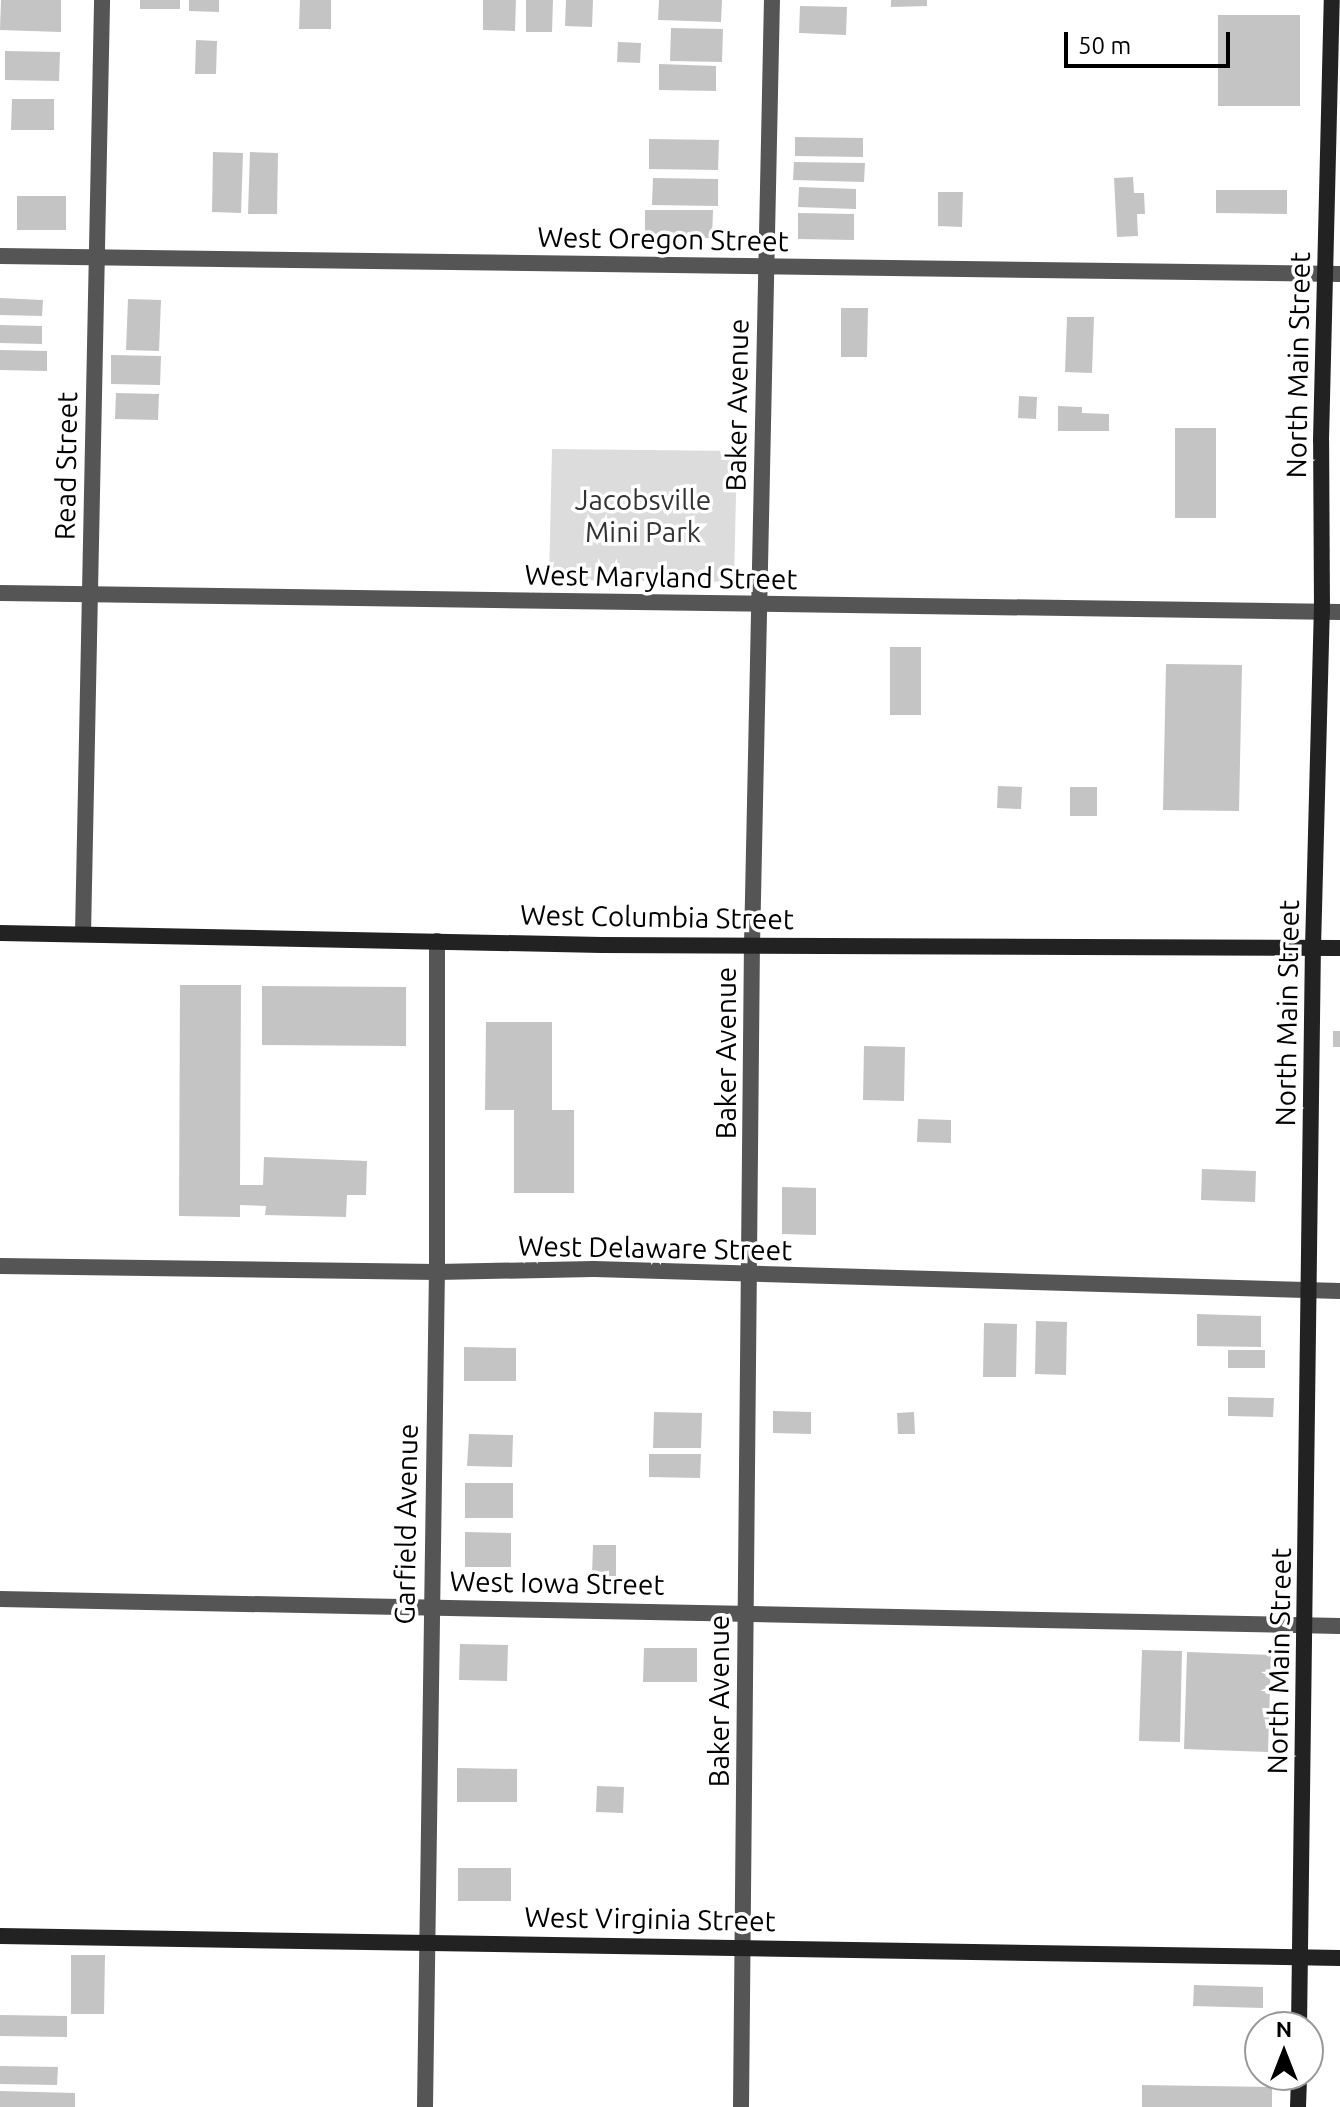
<!DOCTYPE html>
<style>
body{margin:0}
#map{position:relative;width:1340px;height:2107px;overflow:hidden;background:#fff;font-family:Ubuntu,sans-serif}
div>[style]{position:absolute}
[style*='--x']{left:calc(var(--x)*1px);top:calc(var(--y)*1px);width:calc(var(--w)*1px);rotate:calc(var(--a)*1deg)}
.green>*{inset:0;background:#dcdcdc}
.building>*{inset:0;background:#c4c4c4}
.street>*{height:16px;margin:-8px;padding:0 8px;transform-origin:8px;border-radius:8px;background:#555}
.secondary>*{height:16px;margin:-8px;padding:0 8px;transform-origin:8px;border-radius:8px;background:#222}
span{translate:-50% -50%;white-space:nowrap;text-align:center;line-height:1.15;-webkit-text-stroke:7px #fff;paint-order:stroke}
.street-label{font-size:28px;color:#000}
.park-label{font-size:28px;color:#333}
.north{position:absolute;left:1244px;top:2011px;width:80px;height:80px;box-sizing:border-box;background:#fff;border:2px solid #999;border-radius:50%;rotate:0deg;font-size:22px;font-weight:700;line-height:32px;text-align:center;color:#000}
.north::after{content:'';display:block;margin:auto;width:28px;height:36px;background:#000;clip-path:polygon(50% 0,100% 100%,50% 72%,0 100%)}
.scale{position:absolute;left:1064px;top:32px;width:166px;height:36px;box-sizing:border-box;border:4px solid #000;border-top:0;padding-left:10px;font-size:24px;line-height:28px;white-space:nowrap;color:#000;-webkit-text-stroke:6px #fff;paint-order:stroke}
</style>
<div id="map">
<div class="green">
<div style="clip-path:polygon(552px 449px,737px 451px,734px 582px,549px 580px)"></div>
</div>
<div class="building">
<div style="clip-path:polygon(1px 0,61px 0,61px 32px,0 30px)"></div>
<div style="clip-path:polygon(140px 0,180px 0,180px 9px,140px 9px)"></div>
<div style="clip-path:polygon(189px 0,219px 0,219px 12px,189px 11px)"></div>
<div style="clip-path:polygon(300px 0,331px 0,331px 29px,299px 29px)"></div>
<div style="clip-path:polygon(483px 0,516px 0,515px 31px,483px 30px)"></div>
<div style="clip-path:polygon(526px 0,553px 0,552px 32px,526px 32px)"></div>
<div style="clip-path:polygon(566px 0,593px 0,592px 27px,565px 26px)"></div>
<div style="clip-path:polygon(659px 0,722px 0,721px 22px,658px 20px)"></div>
<div style="clip-path:polygon(891px 0,927px 0,927px 6px,891px 7px)"></div>
<div style="clip-path:polygon(800px 6px,847px 7px,846px 35px,799px 33px)"></div>
<div style="clip-path:polygon(1218px 15px,1300px 15px,1300px 106px,1218px 106px)"></div>
<div style="clip-path:polygon(671px 28px,723px 29px,722px 62px,670px 61px)"></div>
<div style="clip-path:polygon(196px 40px,217px 41px,216px 74px,195px 74px)"></div>
<div style="clip-path:polygon(618px 42px,641px 43px,640px 63px,617px 62px)"></div>
<div style="clip-path:polygon(5px 51px,60px 52px,59px 81px,5px 80px)"></div>
<div style="clip-path:polygon(659px 64px,716px 66px,716px 91px,659px 90px)"></div>
<div style="clip-path:polygon(12px 99px,54px 99px,54px 130px,11px 130px)"></div>
<div style="clip-path:polygon(795px 137px,863px 138px,863px 157px,795px 156px)"></div>
<div style="clip-path:polygon(649px 139px,719px 140px,718px 170px,649px 169px)"></div>
<div style="clip-path:polygon(213px 152px,243px 153px,241px 213px,212px 212px)"></div>
<div style="clip-path:polygon(250px 152px,278px 153px,277px 214px,248px 214px)"></div>
<div style="clip-path:polygon(794px 162px,865px 163px,864px 182px,793px 180px)"></div>
<div style="clip-path:polygon(1133px 177px,1134px 193px,1144px 193px,1145px 214px,1137px 214px,1138px 236px,1117px 237px,1114px 178px)"></div>
<div style="clip-path:polygon(653px 178px,718px 179px,718px 206px,652px 205px)"></div>
<div style="clip-path:polygon(799px 187px,856px 189px,856px 209px,798px 207px)"></div>
<div style="clip-path:polygon(1216px 190px,1287px 190px,1287px 214px,1216px 213px)"></div>
<div style="clip-path:polygon(938px 192px,963px 192px,962px 227px,938px 226px)"></div>
<div style="clip-path:polygon(17px 196px,66px 196px,66px 230px,17px 230px)"></div>
<div style="clip-path:polygon(645px 210px,713px 210px,712px 238px,645px 238px)"></div>
<div style="clip-path:polygon(798px 213px,854px 214px,854px 240px,798px 239px)"></div>
<div style="clip-path:polygon(0 298px,43px 300px,42px 316px,0 315px)"></div>
<div style="clip-path:polygon(128px 299px,161px 300px,159px 351px,126px 350px)"></div>
<div style="clip-path:polygon(841px 308px,868px 308px,867px 357px,841px 357px)"></div>
<div style="clip-path:polygon(1067px 317px,1094px 317px,1092px 373px,1065px 372px)"></div>
<div style="clip-path:polygon(0 325px,42px 326px,42px 344px,0 343px)"></div>
<div style="clip-path:polygon(0 350px,47px 351px,47px 371px,0 370px)"></div>
<div style="clip-path:polygon(111px 355px,161px 356px,160px 385px,111px 384px)"></div>
<div style="clip-path:polygon(116px 393px,159px 394px,158px 420px,115px 419px)"></div>
<div style="clip-path:polygon(1019px 396px,1037px 397px,1036px 419px,1018px 418px)"></div>
<div style="clip-path:polygon(1058px 406px,1082px 407px,1082px 413px,1109px 414px,1109px 431px,1058px 431px)"></div>
<div style="clip-path:polygon(1175px 428px,1216px 428px,1216px 518px,1175px 518px)"></div>
<div style="clip-path:polygon(890px 647px,921px 647px,921px 715px,890px 715px)"></div>
<div style="clip-path:polygon(1166px 664px,1242px 665px,1239px 811px,1163px 810px)"></div>
<div style="clip-path:polygon(998px 786px,1022px 787px,1021px 809px,997px 808px)"></div>
<div style="clip-path:polygon(1070px 787px,1097px 787px,1097px 816px,1070px 816px)"></div>
<div style="clip-path:polygon(180px 985px,241px 985px,240px 1185px,263px 1185px,264px 1157px,367px 1161px,366px 1195px,347px 1195px,346px 1217px,265px 1215px,266px 1206px,240px 1205px,240px 1217px,179px 1216px)"></div>
<div style="clip-path:polygon(262px 986px,406px 987px,406px 1046px,262px 1045px)"></div>
<div style="clip-path:polygon(486px 1022px,552px 1022px,552px 1110px,574px 1110px,574px 1193px,514px 1193px,514px 1110px,485px 1110px)"></div>
<div style="clip-path:polygon(1333px 1031px,1340px 1031px,1340px 1047px,1333px 1047px)"></div>
<div style="clip-path:polygon(864px 1046px,905px 1047px,904px 1101px,863px 1100px)"></div>
<div style="clip-path:polygon(918px 1119px,951px 1120px,951px 1143px,917px 1142px)"></div>
<div style="clip-path:polygon(1202px 1169px,1256px 1171px,1255px 1202px,1201px 1200px)"></div>
<div style="clip-path:polygon(782px 1187px,816px 1188px,816px 1235px,782px 1234px)"></div>
<div style="clip-path:polygon(1197px 1314px,1261px 1316px,1261px 1347px,1197px 1346px)"></div>
<div style="clip-path:polygon(1036px 1321px,1067px 1322px,1066px 1375px,1035px 1374px)"></div>
<div style="clip-path:polygon(984px 1323px,1017px 1324px,1016px 1377px,983px 1377px)"></div>
<div style="clip-path:polygon(464px 1347px,516px 1348px,516px 1381px,464px 1381px)"></div>
<div style="clip-path:polygon(1228px 1350px,1265px 1350px,1265px 1368px,1228px 1368px)"></div>
<div style="clip-path:polygon(1228px 1397px,1274px 1398px,1273px 1417px,1228px 1416px)"></div>
<div style="clip-path:polygon(773px 1411px,811px 1412px,811px 1434px,773px 1433px)"></div>
<div style="clip-path:polygon(654px 1412px,702px 1413px,701px 1448px,653px 1448px)"></div>
<div style="clip-path:polygon(914px 1412px,915px 1434px,898px 1434px,897px 1413px)"></div>
<div style="clip-path:polygon(469px 1434px,513px 1435px,512px 1467px,467px 1466px)"></div>
<div style="clip-path:polygon(649px 1454px,701px 1454px,700px 1478px,649px 1477px)"></div>
<div style="clip-path:polygon(465px 1483px,513px 1483px,513px 1518px,465px 1518px)"></div>
<div style="clip-path:polygon(465px 1532px,511px 1533px,511px 1567px,465px 1567px)"></div>
<div style="clip-path:polygon(593px 1545px,616px 1545px,616px 1577px,592px 1576px)"></div>
<div style="clip-path:polygon(460px 1644px,508px 1645px,507px 1681px,459px 1680px)"></div>
<div style="clip-path:polygon(644px 1648px,697px 1648px,697px 1682px,643px 1682px)"></div>
<div style="clip-path:polygon(1142px 1650px,1182px 1651px,1180px 1742px,1139px 1741px)"></div>
<div style="clip-path:polygon(1187px 1652px,1271px 1655px,1268px 1752px,1184px 1749px)"></div>
<div style="clip-path:polygon(457px 1768px,517px 1769px,517px 1802px,457px 1802px)"></div>
<div style="clip-path:polygon(597px 1786px,624px 1787px,623px 1813px,596px 1812px)"></div>
<div style="clip-path:polygon(458px 1868px,511px 1868px,511px 1901px,458px 1901px)"></div>
<div style="clip-path:polygon(71px 1955px,105px 1955px,104px 2014px,71px 2014px)"></div>
<div style="clip-path:polygon(1194px 1985px,1263px 1987px,1263px 2008px,1193px 2006px)"></div>
<div style="clip-path:polygon(0 2015px,67px 2016px,67px 2037px,0 2036px)"></div>
<div style="clip-path:polygon(0 2066px,58px 2067px,57px 2085px,0 2084px)"></div>
<div style="clip-path:polygon(1142px 2085px,1272px 2087px,1272px 2107px,1142px 2107px)"></div>
<div style="clip-path:polygon(0 2091px,75px 2093px,75px 2107px,0 2107px)"></div>
</div>
<div class="street">
<div style="--x:0;--y:256;--w:1340;--a:0.77"></div>
<div style="--x:0;--y:593;--w:1340;--a:0.81"></div>
<div style="--x:83;--y:934;--w:934;--a:-88.83"></div>
<div style="--x:0;--y:1266;--w:437;--a:0.8"></div>
<div style="--x:437;--y:1272;--w:157;--a:-1.1"></div>
<div style="--x:594;--y:1269;--w:746;--a:1.69"></div>
<div style="--x:0;--y:1599;--w:1340;--a:1.15"></div>
<div style="--x:425;--y:2107;--w:835;--a:-89.18"></div>
<div style="--x:437;--y:1272;--w:331;--a:-90"></div>
<div style="--x:741;--y:2107;--w:1162;--a:-89.46"></div>
<div style="--x:752;--y:945;--w:945;--a:-88.79"></div>
</div>
<div class="secondary">
<div style="--x:0;--y:933;--w:602;--a:1.14"></div>
<div style="--x:602;--y:945;--w:738;--a:0.23"></div>
<div style="--x:0;--y:1936;--w:1340;--a:0.94"></div>
<div style="--x:1299;--y:2027;--w:1079;--a:-89.26"></div>
<div style="--x:1313;--y:948;--w:336;--a:-88.5"></div>
<div style="--x:1322;--y:612;--w:172;--a:-90.3"></div>
<div style="--x:1321;--y:440;--w:440;--a:-88.6"></div>
<div style="--x:1298;--y:2107;--w:32;--a:-88"></div>
</div>
<div class="street-label">
<span style="left:663px;top:239px;rotate:1deg">West Oregon Street</span>
<span style="left:1298px;top:365px;rotate:-89deg">North Main Street</span>
<span style="left:737px;top:405px;rotate:-89deg">Baker Avenue</span>
<span style="left:66px;top:466px;rotate:-89deg">Read Street</span>
<span style="left:661px;top:577px;rotate:1deg">West Maryland Street</span>
<span style="left:657px;top:917px;rotate:1deg">West Columbia Street</span>
<span style="left:1287px;top:1013px;rotate:-89deg">North Main Street</span>
<span style="left:726px;top:1053px;rotate:-90deg">Baker Avenue</span>
<span style="left:655px;top:1248px;rotate:1deg">West Delaware Street</span>
<span style="left:406px;top:1524px;rotate:-89deg">Garfield Avenue</span>
<span style="left:557px;top:1583px;rotate:1deg">West Iowa Street</span>
<span style="left:1279px;top:1661px;rotate:-89deg">North Main Street</span>
<span style="left:719px;top:1701px;rotate:-90deg">Baker Avenue</span>
<span style="left:650px;top:1919px;rotate:1deg">West Virginia Street</span>
</div>
<div class="park-label">
<span style="left:643px;top:516px">Jacobsville<br>Mini Park</span>
</div>
<div class="north">N</div>
<div class="scale">50 m</div>
</div>
